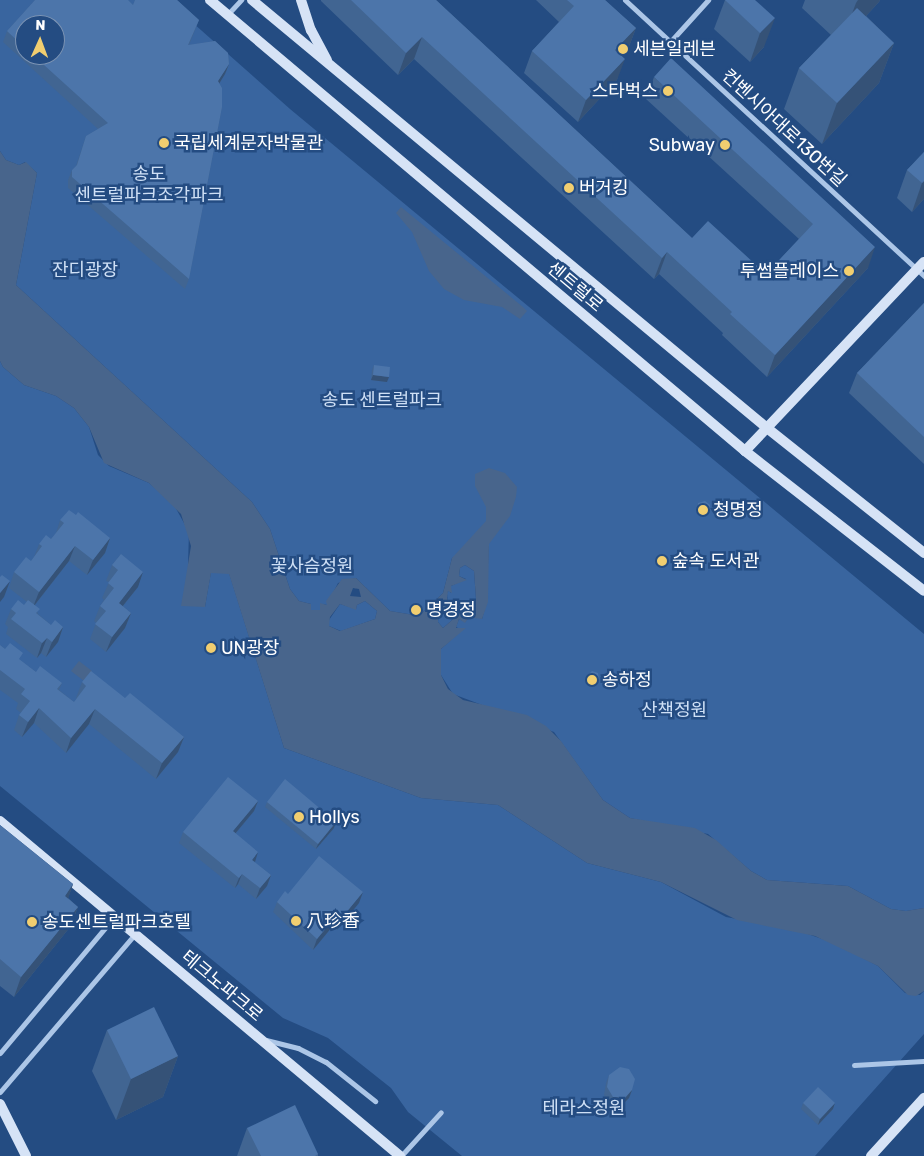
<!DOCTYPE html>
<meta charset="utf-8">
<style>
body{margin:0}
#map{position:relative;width:924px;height:1156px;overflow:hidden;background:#244c82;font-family:Rubik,"Noto Sans KR",sans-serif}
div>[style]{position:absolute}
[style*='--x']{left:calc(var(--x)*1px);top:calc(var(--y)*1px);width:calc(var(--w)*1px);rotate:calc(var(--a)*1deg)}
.green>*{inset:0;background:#39659f}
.water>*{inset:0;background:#48658c}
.street>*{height:5px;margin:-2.5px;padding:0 2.5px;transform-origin:2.5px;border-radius:2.5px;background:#acc6e7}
.secondary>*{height:10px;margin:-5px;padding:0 5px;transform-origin:5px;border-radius:5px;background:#d6e3f6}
.wall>*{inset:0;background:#416592}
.shaded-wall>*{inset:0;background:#355277}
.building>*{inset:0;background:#4c75aa}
.dots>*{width:14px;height:14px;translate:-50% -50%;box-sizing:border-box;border:2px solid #244c82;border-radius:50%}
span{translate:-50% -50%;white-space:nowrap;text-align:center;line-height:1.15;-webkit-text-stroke:5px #244c82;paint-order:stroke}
.poi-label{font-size:18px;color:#fff}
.left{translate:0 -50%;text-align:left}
.right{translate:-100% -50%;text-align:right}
.street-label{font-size:18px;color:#fff}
.park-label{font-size:18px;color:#cfe0f6}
.north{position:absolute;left:15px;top:15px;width:50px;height:50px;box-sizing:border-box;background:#244c82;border:1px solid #7c94b4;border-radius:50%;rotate:2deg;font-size:14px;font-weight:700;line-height:20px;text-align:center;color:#fff}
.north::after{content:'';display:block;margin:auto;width:18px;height:22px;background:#f1ce70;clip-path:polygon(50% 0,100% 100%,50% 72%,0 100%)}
</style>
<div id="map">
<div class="green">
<div style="clip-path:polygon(evenodd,0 0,167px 0,290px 109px,924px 634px,924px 908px,906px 911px,891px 909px,848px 886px,767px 880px,751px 871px,708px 834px,630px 818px,603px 800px,554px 732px,453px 694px,441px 675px,441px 649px,462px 630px,456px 627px,459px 619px,465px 622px,471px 614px,482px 619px,486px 605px,489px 544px,452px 558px,443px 593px,423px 612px,414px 615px,390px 611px,356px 578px,338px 583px,327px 605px,323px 604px,320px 610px,310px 610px,311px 604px,299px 601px,290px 589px,270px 529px,252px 502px,16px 285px,37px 173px,25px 162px,19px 165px,6px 160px,0 151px,0 0,25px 25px,55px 25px,55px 55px,25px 55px,25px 25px)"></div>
<div style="clip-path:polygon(0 361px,3px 367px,24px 385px,56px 396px,74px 408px,89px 427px,98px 455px,109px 466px,149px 483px,174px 505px,189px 532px,188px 565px,205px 607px,211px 572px,229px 573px,284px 748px,421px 798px,498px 805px,587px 863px,661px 882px,726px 917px,796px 930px,834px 943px,878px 966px,905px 993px,920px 995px,924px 991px,924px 1034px,815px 1156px,462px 1156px,408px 1112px,391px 1088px,328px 1038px,283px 1018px,0 786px)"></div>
<div style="clip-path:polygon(465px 565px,474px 571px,476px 599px,443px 628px,438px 622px,439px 611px,448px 607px,447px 593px,449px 590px,451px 593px,451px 586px,466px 579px,459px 576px,460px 568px)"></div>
<div style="clip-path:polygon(365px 601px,377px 611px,375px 619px,341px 631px,329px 626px,329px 620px,340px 604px,356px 609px,357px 605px)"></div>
</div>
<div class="water">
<div style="clip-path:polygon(evenodd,0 151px,6px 160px,19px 165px,26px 162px,37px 173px,16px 285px,252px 502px,270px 529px,290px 589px,299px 601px,311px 604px,311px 610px,320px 610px,320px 603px,327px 605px,326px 601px,342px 579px,356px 578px,390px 611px,414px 615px,423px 612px,443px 593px,452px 558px,486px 521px,486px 507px,475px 486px,475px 474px,489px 468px,505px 473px,517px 487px,516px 497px,510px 516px,489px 544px,488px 602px,482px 619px,474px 618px,471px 614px,465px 623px,459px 619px,456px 628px,466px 628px,441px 649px,441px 675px,448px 689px,463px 700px,527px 715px,546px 726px,561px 741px,603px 800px,630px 818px,695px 828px,716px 840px,751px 871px,767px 880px,848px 886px,891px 909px,906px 911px,924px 908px,924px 991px,916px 996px,908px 995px,878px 966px,815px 936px,737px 920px,661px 882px,587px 863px,498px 805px,421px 798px,284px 748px,229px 574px,211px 573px,205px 607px,181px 606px,191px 546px,181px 514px,149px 483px,104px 463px,89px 427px,74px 408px,56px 396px,24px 385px,3px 367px,0 361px,0 151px,465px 565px,474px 571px,476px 599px,443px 628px,438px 622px,438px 613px,449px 605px,447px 598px,448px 591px,452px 593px,451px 586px,467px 580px,459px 576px,460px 568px,465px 565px,0 151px,353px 588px,359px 589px,361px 597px,350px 596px,353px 588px,0 151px,365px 601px,377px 611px,375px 619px,340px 631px,329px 626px,330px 617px,340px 604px,356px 610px,357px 605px,365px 601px)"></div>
<div style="clip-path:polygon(401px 207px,523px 307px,527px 311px,520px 319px,502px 307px,464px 300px,444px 289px,429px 271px,412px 232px,396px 213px)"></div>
<div style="clip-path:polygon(79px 661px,92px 671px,84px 681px,71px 671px)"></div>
</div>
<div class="street">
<div style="--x:625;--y:0;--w:407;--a:42.7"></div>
<div style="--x:227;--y:15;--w:21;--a:-47"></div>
<div style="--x:670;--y:42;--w:57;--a:-47.9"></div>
<div style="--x:266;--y:1040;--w:33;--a:14"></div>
<div style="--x:298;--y:1048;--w:31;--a:27"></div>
<div style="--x:326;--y:1062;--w:63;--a:38.5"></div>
<div style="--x:0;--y:1053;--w:177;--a:-50"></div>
<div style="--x:854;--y:1065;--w:70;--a:-3.3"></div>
<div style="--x:0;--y:1092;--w:208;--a:-49.5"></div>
<div style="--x:401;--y:1156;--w:59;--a:-47.7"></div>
</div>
<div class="secondary">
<div style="--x:210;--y:0;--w:700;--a:40.13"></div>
<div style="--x:745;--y:451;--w:227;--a:38"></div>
<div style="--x:252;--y:0;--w:670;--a:39.73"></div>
<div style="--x:767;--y:428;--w:201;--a:38.5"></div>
<div style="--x:301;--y:0;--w:32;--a:72"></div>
<div style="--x:311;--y:30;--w:34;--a:62"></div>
<div style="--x:745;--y:451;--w:260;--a:-46.6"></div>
<div style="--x:0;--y:821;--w:522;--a:39.95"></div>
<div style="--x:0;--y:1104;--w:58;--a:63.4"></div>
<div style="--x:871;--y:1156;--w:79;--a:-47.6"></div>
</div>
<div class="wall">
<div style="clip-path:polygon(evenodd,35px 0,128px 0,133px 5px,135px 0,177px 0,199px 20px,189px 45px,215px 41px,228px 53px,229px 64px,225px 74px,219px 84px,222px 88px,222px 107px,189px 279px,185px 289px,68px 188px,68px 180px,72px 170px,76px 166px,86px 136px,98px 129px,3px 42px,7px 31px,35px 0,25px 25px,55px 25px,55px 55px,25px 55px,25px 25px)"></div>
<div style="clip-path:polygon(321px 0,436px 0,692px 238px,766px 274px,799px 239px,646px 99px,654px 77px,868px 268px,767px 377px,722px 335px,723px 333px,659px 274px,654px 279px,414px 59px,398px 75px,321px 1px)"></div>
<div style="clip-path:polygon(536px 0,605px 0,636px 28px,628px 49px,622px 56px,617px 80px,578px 122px,524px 73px,532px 51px,559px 22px)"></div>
<div style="clip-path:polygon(725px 0,755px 0,764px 47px,750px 62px,714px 29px)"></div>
<div style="clip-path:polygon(805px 0,880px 0,879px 2px,866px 16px,894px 43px,879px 83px,822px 144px,784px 109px,799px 68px,831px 35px,802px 8px)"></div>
<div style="clip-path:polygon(924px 152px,924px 199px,912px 212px,897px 198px,907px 170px)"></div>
<div style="clip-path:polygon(924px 303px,924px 464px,849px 393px,857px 373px)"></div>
<div style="clip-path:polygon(374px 365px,387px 382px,371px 380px,372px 370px)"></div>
<div style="clip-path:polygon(698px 503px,709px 512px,708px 514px,702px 517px,697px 513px)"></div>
<div style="clip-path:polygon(76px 515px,110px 538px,105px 553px,87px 575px,69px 561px,35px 605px,38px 614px,51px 625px,63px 627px,58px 642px,46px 657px,41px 653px,37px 658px,6px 634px,8px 627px,5px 624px,11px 609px,24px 605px,27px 602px,9px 588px,14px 572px,31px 561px,34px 557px,39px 544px,51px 539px,56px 533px,60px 520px)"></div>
<div style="clip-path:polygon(121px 554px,138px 587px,123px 606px,131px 613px,125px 628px,106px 652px,90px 639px,96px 623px,94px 621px,100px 606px,104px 600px,102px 598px,109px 582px,106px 581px,112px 565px)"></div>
<div style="clip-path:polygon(0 645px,36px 672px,62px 683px,59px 690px,74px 702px,77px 698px,76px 698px,82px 682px,125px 698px,184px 737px,178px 752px,156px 779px,89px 724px,66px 753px,34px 723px,22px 737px,14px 730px,19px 715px,21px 713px,16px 709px,18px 703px,0 690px)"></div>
<div style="clip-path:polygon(587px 676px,599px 679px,598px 682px,594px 687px,587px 684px,586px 678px)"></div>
<div style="clip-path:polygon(258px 801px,254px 811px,236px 833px,254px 862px,271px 875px,267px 886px,256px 899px,238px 884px,235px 888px,179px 843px,183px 832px)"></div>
<div style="clip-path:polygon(267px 802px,334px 828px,316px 849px,265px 807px)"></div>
<div style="clip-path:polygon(0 825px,73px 884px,68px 898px,78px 907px,70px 927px,14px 997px,0 986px)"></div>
<div style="clip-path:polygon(288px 894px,359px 903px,337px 930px,332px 927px,313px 950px,273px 912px,277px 902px)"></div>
<div style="clip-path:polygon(107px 1030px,178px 1056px,163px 1097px,116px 1120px,92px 1071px)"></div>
<div style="clip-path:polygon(609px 1075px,632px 1090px,629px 1098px,622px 1105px,610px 1105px,604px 1095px,606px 1083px)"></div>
<div style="clip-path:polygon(803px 1103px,833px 1109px,818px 1125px,801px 1109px)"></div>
<div style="clip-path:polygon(247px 1128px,318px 1154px,318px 1156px,237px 1156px)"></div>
</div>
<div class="shaded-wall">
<div style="clip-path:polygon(858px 0,880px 0,879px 2px,841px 43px,856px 3px)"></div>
<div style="clip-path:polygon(775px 18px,764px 47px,750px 62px,760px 33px)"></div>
<div style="clip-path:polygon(636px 28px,628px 49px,608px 72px,615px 50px)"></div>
<div style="clip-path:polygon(422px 37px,414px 59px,398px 75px,406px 53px)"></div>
<div style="clip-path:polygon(894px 43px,879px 83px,822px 144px,837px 103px)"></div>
<div style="clip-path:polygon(625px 59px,617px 80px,578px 122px,586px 100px)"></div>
<div style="clip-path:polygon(229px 64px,225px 74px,214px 92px,218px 81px)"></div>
<div style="clip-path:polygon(924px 181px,924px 199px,912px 212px,922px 183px)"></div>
<div style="clip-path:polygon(875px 247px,868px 268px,767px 377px,775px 355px)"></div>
<div style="clip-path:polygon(667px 252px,659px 274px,654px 279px,662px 258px)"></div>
<div style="clip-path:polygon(373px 375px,389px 377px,387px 382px,371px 380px)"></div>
<div style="clip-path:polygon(709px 512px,708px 514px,702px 517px,703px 514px)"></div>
<div style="clip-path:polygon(110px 538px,105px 553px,87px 575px,93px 560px)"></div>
<div style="clip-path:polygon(75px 546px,69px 561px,33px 607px,39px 592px)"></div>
<div style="clip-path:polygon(143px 572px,138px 587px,113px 618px,119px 603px)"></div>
<div style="clip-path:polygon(10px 581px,4px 597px,0 602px,0 593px)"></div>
<div style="clip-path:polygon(131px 613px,125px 628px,106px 652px,112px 637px)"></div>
<div style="clip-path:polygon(63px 627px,58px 642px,46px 657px,52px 642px)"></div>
<div style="clip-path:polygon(47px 638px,41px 653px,37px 658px,42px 643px)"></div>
<div style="clip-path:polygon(39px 708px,34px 723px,22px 737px,28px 722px)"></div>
<div style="clip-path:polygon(95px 709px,89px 724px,66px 753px,71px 738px)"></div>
<div style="clip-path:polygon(184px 737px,178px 752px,156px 779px,162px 763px)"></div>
<div style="clip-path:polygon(258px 801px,254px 811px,229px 841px,233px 831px)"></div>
<div style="clip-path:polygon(336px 822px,334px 828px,316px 849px,318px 844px)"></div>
<div style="clip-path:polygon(258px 852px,255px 862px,252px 860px)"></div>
<div style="clip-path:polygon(242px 874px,238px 884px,235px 888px,239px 878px)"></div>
<div style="clip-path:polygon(271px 875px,267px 886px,256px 899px,260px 888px)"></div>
<div style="clip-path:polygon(73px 884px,66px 905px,65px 896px)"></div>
<div style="clip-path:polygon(363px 892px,359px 903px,337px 930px,340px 920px)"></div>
<div style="clip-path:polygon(78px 907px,70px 927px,14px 997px,21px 977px)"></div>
<div style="clip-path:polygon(336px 916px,332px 927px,313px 950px,317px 939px)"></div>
<div style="clip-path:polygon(178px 1056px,163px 1097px,116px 1120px,131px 1079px)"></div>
<div style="clip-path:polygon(632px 1090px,629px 1098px,622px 1105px,610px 1105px,613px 1097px)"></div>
<div style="clip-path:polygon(835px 1103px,833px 1109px,818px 1125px,820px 1119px)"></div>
</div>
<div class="building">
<div style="clip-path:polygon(35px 0,128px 0,133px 5px,135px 0,177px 0,199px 20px,188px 45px,215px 41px,228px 53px,229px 64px,218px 81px,222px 88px,222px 107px,189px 279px,72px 177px,72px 170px,77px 165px,86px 136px,108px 123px,33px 55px,55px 55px,55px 25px,25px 25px,25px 48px,7px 31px)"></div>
<div style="clip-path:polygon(351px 0,436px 0,692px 238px,708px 221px,766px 274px,813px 224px,654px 77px,671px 58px,875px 247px,775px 355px,730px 314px,732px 312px,667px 252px,662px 258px,422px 37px,406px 53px)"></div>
<div style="clip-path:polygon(567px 0,605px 0,636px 28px,615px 50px,625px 59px,586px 100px,532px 51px,574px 6px)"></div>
<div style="clip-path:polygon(725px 0,755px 0,775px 18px,760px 33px)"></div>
<div style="clip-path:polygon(857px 8px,894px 43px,837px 103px,799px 68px)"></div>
<div style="clip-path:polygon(924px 152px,924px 181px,922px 183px,907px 170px)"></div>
<div style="clip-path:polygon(924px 303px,924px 437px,857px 373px)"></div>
<div style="clip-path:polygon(374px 365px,390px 367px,389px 377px,373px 375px)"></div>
<div style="clip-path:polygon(705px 501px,710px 505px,709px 512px,703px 514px,698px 511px,698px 503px)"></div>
<div style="clip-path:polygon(69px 510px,76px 515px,78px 512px,110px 538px,93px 560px,75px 546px,39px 592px,14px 572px,26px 557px,31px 561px,42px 546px,39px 544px,46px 535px,51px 539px,64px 523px,60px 520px)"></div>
<div style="clip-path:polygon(121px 554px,143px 572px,119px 603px,131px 613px,112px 637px,95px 624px,106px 611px,100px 606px,114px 588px,108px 583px,118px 570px,112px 565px)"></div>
<div style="clip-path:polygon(2px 575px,10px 581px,0 593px,0 577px)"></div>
<div style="clip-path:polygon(18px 600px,24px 605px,28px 600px,40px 609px,36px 613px,51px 625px,55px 620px,63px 627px,52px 642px,47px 638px,42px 643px,11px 619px,16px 613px,11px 609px)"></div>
<div style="clip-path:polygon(10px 643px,23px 653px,19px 659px,36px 672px,40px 666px,62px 683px,57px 689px,74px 702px,86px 686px,82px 682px,91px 671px,125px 698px,130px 693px,184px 737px,162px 763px,95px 709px,71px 738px,39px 708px,28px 722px,19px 715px,30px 701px,21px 694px,25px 689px,0 670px,0 645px,5px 649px)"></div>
<div style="clip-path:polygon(592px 671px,598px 673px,599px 679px,595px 684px,588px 682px,587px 676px)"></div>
<div style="clip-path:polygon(228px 777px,258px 801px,233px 831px,258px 852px,252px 860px,271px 875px,260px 888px,242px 874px,239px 878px,183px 832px)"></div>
<div style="clip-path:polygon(285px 779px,336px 822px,318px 844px,267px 802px)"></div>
<div style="clip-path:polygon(0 825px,73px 884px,65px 896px,78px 907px,21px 977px,0 959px)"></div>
<div style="clip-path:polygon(319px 856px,363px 892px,340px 920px,336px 916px,317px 939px,277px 902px,285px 891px,288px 894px)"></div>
<div style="clip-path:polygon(154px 1007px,178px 1056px,131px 1079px,107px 1030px)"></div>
<div style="clip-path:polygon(620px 1067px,629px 1069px,635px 1079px,632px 1090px,625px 1098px,613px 1097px,607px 1087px,609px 1075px)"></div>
<div style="clip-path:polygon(818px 1087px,835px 1103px,820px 1119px,803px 1103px)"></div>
<div style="clip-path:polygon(295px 1105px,318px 1154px,315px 1156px,261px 1156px,247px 1128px)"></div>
</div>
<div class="dots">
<div style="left:623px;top:49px;background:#f1ce70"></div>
<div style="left:668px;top:91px;background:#f1ce70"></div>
<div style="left:164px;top:143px;background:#f1ce70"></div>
<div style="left:725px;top:145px;background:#f1ce70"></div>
<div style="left:569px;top:188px;background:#f1ce70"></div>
<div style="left:849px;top:271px;background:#f1ce70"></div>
<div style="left:703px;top:510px;background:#f1ce70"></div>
<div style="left:662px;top:561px;background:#f1ce70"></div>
<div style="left:416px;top:610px;background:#f1ce70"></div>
<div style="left:211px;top:648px;background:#f1ce70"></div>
<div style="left:592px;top:680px;background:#f1ce70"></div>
<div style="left:299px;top:817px;background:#f1ce70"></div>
<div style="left:296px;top:921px;background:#f1ce70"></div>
<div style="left:32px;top:922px;background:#f1ce70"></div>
</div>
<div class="poi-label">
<span class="left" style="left:633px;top:49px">세븐일레븐</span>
<span class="right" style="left:658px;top:91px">스타벅스</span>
<span class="left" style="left:174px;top:143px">국립세계문자박물관</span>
<span class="right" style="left:715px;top:145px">Subway</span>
<span class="left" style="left:579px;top:188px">버거킹</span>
<span class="right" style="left:839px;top:271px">투썸플레이스</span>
<span class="left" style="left:713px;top:510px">청명정</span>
<span class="left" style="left:672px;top:561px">숲속 도서관</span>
<span class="left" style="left:426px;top:610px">명경정</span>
<span class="left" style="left:221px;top:648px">UN광장</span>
<span class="left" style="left:602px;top:680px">송하정</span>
<span class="left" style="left:309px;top:817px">Hollys</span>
<span class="left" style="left:306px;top:921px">八珍香</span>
<span class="left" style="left:42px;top:922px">송도센트럴파크호텔</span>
</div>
<div class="street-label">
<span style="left:784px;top:128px;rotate:43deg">컨벤시아대로130번길</span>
<span style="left:575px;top:287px;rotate:40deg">센트럴로</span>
<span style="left:222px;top:986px;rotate:40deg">테크노파크로</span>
</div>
<div class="park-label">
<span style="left:149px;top:185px">송도<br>센트럴파크조각파크</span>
<span style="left:85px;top:270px">잔디광장</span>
<span style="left:382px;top:400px">송도 센트럴파크</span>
<span style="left:312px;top:566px">꽃사슴정원</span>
<span style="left:674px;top:710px">산책정원</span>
<span style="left:584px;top:1108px">테라스정원</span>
</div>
<div class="north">N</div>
</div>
